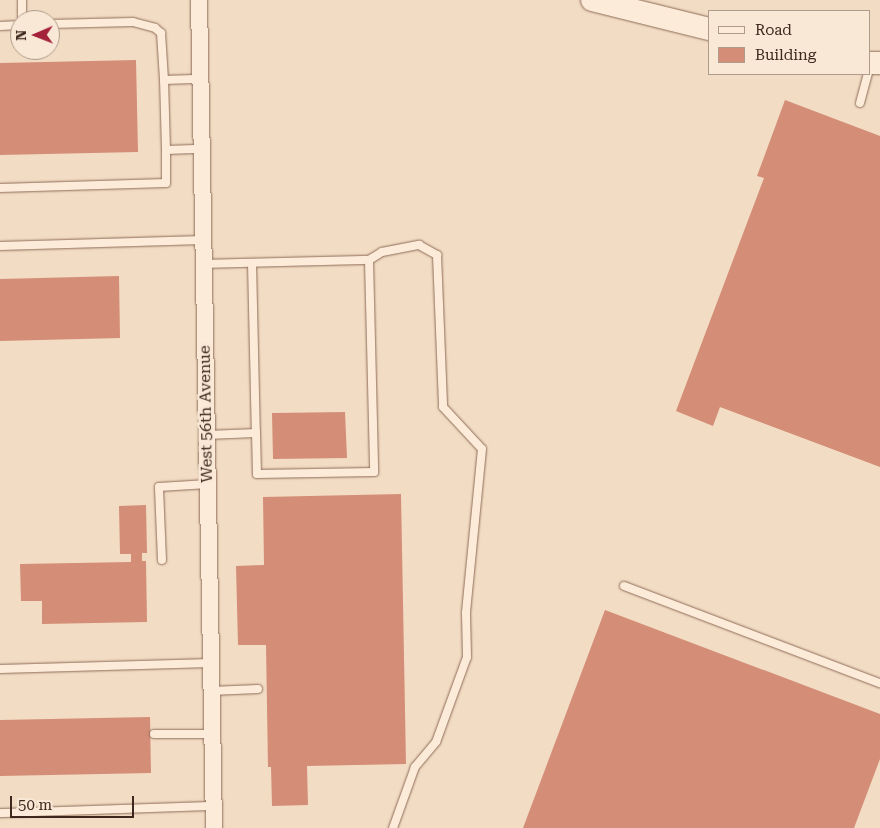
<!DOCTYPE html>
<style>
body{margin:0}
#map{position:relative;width:880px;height:828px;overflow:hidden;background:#f2dcc4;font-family:"Roboto Serif",serif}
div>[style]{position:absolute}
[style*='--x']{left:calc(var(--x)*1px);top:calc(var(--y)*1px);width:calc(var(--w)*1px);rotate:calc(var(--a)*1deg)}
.building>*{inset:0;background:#d48d76}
.roads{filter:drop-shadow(0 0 1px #8f6c58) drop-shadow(0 0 1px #8f6c58)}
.lane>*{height:8px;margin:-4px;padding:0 4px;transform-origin:4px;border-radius:4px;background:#fcebd9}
.street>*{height:16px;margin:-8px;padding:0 8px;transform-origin:8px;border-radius:8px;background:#fcebd9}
.secondary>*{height:22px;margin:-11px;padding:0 11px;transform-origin:11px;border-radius:11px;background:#fcebd9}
span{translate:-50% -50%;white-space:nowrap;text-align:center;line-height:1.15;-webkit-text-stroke:5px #f9e8d5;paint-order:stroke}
.street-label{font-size:16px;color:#3e281e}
.legend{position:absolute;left:708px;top:10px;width:162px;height:65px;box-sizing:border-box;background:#f9e8d5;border:1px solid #ae9b8c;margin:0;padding:6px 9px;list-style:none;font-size:15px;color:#3e281e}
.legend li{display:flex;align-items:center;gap:10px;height:25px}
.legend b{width:25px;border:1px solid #ae9b8c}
.north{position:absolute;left:10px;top:10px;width:50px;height:50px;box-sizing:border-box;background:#f9e8d5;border:1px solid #ae9b8c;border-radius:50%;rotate:269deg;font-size:14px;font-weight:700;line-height:20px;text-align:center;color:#3e281e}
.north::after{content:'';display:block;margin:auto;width:18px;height:22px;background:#a4223a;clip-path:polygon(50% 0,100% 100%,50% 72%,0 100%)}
.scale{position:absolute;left:10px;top:796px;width:124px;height:22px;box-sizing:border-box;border:2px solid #3e281e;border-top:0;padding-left:6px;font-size:15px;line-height:18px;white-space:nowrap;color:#3e281e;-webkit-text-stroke:4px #f9e8d5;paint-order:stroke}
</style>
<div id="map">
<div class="building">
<div style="clip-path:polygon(136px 60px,138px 152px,0 155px,0 63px)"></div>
<div style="clip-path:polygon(785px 100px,880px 136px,880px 467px,720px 407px,713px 426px,676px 411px,764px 178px,757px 176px)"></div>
<div style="clip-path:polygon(119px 276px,120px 338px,0 341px,0 279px)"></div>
<div style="clip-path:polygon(345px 412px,347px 458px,273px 459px,272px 413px)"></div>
<div style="clip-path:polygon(401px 494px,406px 764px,307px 766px,308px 805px,272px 806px,271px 767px,268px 767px,266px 645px,238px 645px,236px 566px,264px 565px,263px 497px)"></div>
<div style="clip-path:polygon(146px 505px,147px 553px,142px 553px,142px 561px,146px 561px,147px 622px,42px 624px,42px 601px,21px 601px,20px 564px,131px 562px,131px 554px,120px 554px,119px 506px)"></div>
<div style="clip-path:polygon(605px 610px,880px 714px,880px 759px,854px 828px,523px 828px)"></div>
<div style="clip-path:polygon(150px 717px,151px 773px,0 776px,0 720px)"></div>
</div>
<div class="roads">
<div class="lane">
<div style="--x:22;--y:0;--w:20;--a:90"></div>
<div style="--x:50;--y:24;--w:83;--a:-1.4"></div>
<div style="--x:133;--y:22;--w:23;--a:15"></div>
<div style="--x:155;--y:28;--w:8;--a:40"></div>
<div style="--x:161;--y:33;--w:47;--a:86.3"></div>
<div style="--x:0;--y:26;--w:20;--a:-3"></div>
<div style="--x:860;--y:103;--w:30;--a:-75"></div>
<div style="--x:166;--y:150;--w:70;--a:-91.6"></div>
<div style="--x:164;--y:80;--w:37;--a:-2"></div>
<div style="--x:0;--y:188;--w:166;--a:-1.7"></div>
<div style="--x:166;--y:183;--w:33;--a:-90"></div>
<div style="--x:166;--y:150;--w:36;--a:-2"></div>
<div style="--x:0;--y:246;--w:203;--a:-1.7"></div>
<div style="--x:369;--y:260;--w:15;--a:-32"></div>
<div style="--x:382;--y:252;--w:38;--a:-11"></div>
<div style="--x:419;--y:245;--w:21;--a:29"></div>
<div style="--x:437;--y:255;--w:152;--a:87.7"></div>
<div style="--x:443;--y:407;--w:57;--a:47.1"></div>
<div style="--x:482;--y:449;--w:165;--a:95.6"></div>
<div style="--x:466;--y:613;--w:44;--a:88.7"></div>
<div style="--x:467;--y:657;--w:90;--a:110"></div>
<div style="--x:436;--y:742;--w:33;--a:130"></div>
<div style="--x:415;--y:767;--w:65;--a:109.8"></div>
<div style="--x:252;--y:263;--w:170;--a:88.7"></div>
<div style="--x:204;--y:264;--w:165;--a:-1.4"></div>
<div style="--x:369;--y:260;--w:212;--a:88.6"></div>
<div style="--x:374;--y:472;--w:117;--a:179"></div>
<div style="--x:257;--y:474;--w:41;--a:-91.4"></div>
<div style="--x:256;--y:433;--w:49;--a:177.7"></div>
<div style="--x:162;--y:560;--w:73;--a:-92.4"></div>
<div style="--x:159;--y:487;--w:49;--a:-3.5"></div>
<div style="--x:624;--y:586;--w:274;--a:20.8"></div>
<div style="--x:0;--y:669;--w:211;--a:-1.6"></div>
<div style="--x:211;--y:691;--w:47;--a:-2.4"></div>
<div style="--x:154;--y:734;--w:58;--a:0"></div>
<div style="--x:0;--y:813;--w:213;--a:-1.9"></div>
</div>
<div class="street">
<div style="--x:199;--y:0;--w:828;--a:88.96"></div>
</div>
<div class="secondary">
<div style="--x:592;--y:0;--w:121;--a:13.9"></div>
<div style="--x:869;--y:63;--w:11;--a:0"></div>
</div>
</div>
<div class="street-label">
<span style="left:206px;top:414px;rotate:-91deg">West 56th Avenue</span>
</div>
<ul class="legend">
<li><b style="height:6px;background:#fcebd9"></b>Road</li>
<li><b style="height:14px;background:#d48d76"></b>Building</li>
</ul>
<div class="north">N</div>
<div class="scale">50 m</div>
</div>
